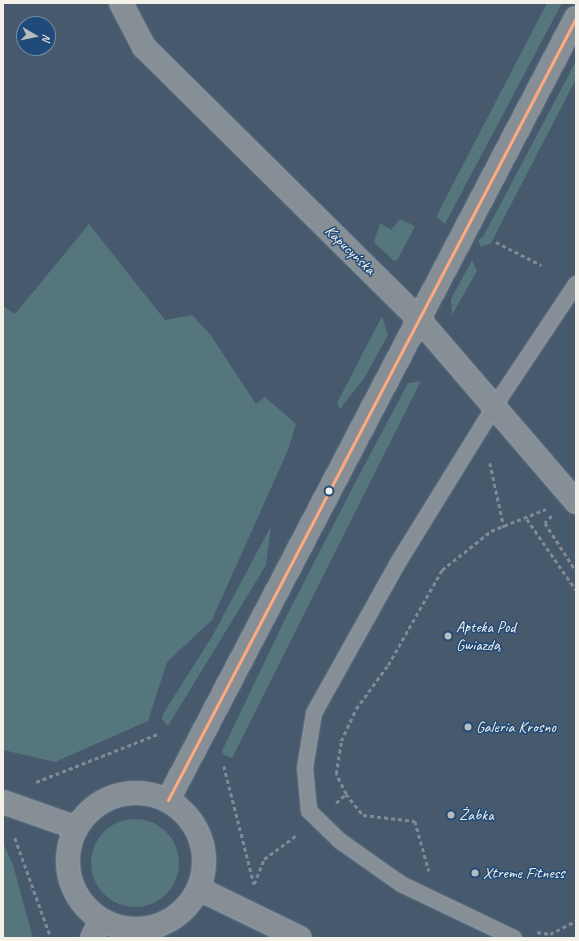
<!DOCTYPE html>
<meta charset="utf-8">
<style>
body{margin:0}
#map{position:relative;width:579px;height:941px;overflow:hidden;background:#46596d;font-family:Caveat,sans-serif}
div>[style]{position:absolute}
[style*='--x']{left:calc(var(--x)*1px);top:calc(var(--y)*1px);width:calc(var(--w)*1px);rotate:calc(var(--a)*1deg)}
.green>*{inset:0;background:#56767d}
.round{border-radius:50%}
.path>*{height:2.5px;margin-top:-1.25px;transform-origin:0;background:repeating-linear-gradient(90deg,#818a94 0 4px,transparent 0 7px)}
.roads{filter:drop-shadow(0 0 1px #a4acb3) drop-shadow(0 0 1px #a4acb3)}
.service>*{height:14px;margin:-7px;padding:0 7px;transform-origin:7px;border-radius:7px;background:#878f96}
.minor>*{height:22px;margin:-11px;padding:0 11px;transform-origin:11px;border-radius:11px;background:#878f96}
.tertiary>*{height:22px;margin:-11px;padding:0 11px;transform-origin:11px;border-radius:11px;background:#878f96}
.secondary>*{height:22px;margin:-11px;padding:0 11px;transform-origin:11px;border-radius:11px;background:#878f96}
.secondary>.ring{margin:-11px;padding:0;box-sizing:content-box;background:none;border:22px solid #878f96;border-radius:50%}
.bus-1>*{height:3px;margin:-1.5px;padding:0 1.5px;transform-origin:1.5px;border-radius:1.5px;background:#ffa980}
.dots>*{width:11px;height:11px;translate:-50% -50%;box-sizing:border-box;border:2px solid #1f4a7a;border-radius:50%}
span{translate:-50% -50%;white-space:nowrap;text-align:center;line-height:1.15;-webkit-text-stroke:3px #1f4a7a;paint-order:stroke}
.street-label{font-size:16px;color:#f4f1e8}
.poi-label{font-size:16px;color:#f4f1e8}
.left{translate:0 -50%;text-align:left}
.frame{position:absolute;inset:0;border:4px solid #f4f1e8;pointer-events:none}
.north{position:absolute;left:16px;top:16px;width:40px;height:40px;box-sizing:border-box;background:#1f4a7a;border:1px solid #748da6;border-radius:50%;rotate:99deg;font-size:11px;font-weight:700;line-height:16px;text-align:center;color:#f4f1e8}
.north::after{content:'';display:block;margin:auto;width:14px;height:18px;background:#b7bcbd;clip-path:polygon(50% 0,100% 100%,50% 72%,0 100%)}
</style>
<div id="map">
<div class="green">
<div style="clip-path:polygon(547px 3px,562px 3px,445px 224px,437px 218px,438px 213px)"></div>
<div style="clip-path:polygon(576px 61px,576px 79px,491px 243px,481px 247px,478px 240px,483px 237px)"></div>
<div style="clip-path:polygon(400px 219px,415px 226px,398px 259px,394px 261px,374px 242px,380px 223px,391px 230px)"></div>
<div style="clip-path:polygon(89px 224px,165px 320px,192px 315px,210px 334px,256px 404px,265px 397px,296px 424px,288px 450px,212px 620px,167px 662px,148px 721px,55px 762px,3px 750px,3px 306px,15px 314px)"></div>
<div style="clip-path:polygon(472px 260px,477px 271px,452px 315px,451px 299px)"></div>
<div style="clip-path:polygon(382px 316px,388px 335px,365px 377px,340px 409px,337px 403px)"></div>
<div style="clip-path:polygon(421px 381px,232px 758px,224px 755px,222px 751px,285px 619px,355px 483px,408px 383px)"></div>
<div style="clip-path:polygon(271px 526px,266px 565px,168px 726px,162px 719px,163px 714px,213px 635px)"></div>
<div class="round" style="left:91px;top:819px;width:88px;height:88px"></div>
<div style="clip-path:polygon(3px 843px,13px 865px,33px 938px,3px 938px)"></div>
</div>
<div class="path">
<div style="--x:496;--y:242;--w:51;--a:27.1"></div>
<div style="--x:490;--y:463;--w:66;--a:77.7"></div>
<div style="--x:552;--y:516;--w:10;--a:135"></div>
<div style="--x:545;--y:523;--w:57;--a:57.1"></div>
<div style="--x:527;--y:519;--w:86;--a:55.4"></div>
<div style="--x:224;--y:766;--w:122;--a:75.7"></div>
<div style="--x:36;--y:782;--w:131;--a:-21.5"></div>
<div style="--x:346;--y:794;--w:22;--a:-117"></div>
<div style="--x:336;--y:774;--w:33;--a:-81"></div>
<div style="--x:341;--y:741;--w:35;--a:-65"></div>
<div style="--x:356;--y:709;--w:54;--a:-54"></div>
<div style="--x:388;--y:665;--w:109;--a:-60.4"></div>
<div style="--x:442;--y:570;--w:63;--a:-38.5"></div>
<div style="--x:491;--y:531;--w:59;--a:-21.8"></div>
<div style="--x:336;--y:803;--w:13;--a:-42"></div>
<div style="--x:346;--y:794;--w:27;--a:51"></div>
<div style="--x:363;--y:815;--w:52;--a:6.6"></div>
<div style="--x:415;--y:821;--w:52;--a:74.4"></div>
<div style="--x:15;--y:838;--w:106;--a:70.2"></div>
<div style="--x:254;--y:884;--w:27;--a:-68"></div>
<div style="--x:264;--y:859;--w:42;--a:-36.3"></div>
<div style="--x:537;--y:932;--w:13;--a:9"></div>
<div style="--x:550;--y:934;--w:29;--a:-27"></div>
</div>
<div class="roads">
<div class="service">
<div style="--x:514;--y:938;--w:125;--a:-154.5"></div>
<div style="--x:401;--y:884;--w:75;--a:-144.8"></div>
<div style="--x:340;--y:841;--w:43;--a:-135.9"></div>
<div style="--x:309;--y:811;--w:43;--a:-95.3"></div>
<div style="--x:305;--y:768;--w:56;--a:-80.7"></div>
<div style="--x:314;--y:713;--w:174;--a:-60.8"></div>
<div style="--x:399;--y:561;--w:181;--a:-58.3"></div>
<div style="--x:494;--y:407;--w:148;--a:-56.3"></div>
</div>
<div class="minor">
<div style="--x:121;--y:3;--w:50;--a:62.4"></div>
<div style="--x:144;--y:47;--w:384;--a:44.7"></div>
<div style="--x:417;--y:317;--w:244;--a:49.3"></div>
</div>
<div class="tertiary">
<div style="--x:92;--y:938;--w:20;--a:-63"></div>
</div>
<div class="secondary">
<div class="ring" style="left:68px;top:793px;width:114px;height:114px"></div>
<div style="--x:168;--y:800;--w:882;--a:-62.45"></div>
<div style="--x:3;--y:802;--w:78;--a:19.4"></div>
<div style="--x:199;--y:889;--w:112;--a:25.9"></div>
</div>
</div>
<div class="bus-1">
<div style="--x:168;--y:800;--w:882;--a:-62.45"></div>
</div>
<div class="dots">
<div style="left:329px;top:491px;background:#f4f1e8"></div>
<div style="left:448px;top:636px;background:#b7bcbd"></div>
<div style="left:468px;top:727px;background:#b7bcbd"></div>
<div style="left:451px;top:815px;background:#b7bcbd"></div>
<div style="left:475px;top:873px;background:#b7bcbd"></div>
</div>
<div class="street-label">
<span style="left:350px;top:250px;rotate:44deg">Kapucyńska</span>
</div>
<div class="poi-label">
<span class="left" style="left:456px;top:636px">Apteka Pod<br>Gwiazdą</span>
<span class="left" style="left:476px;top:727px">Galeria Krosno</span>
<span class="left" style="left:459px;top:815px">Żabka</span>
<span class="left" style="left:483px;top:873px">Xtreme Fitness</span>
</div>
<div class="frame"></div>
<div class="north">N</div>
</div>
